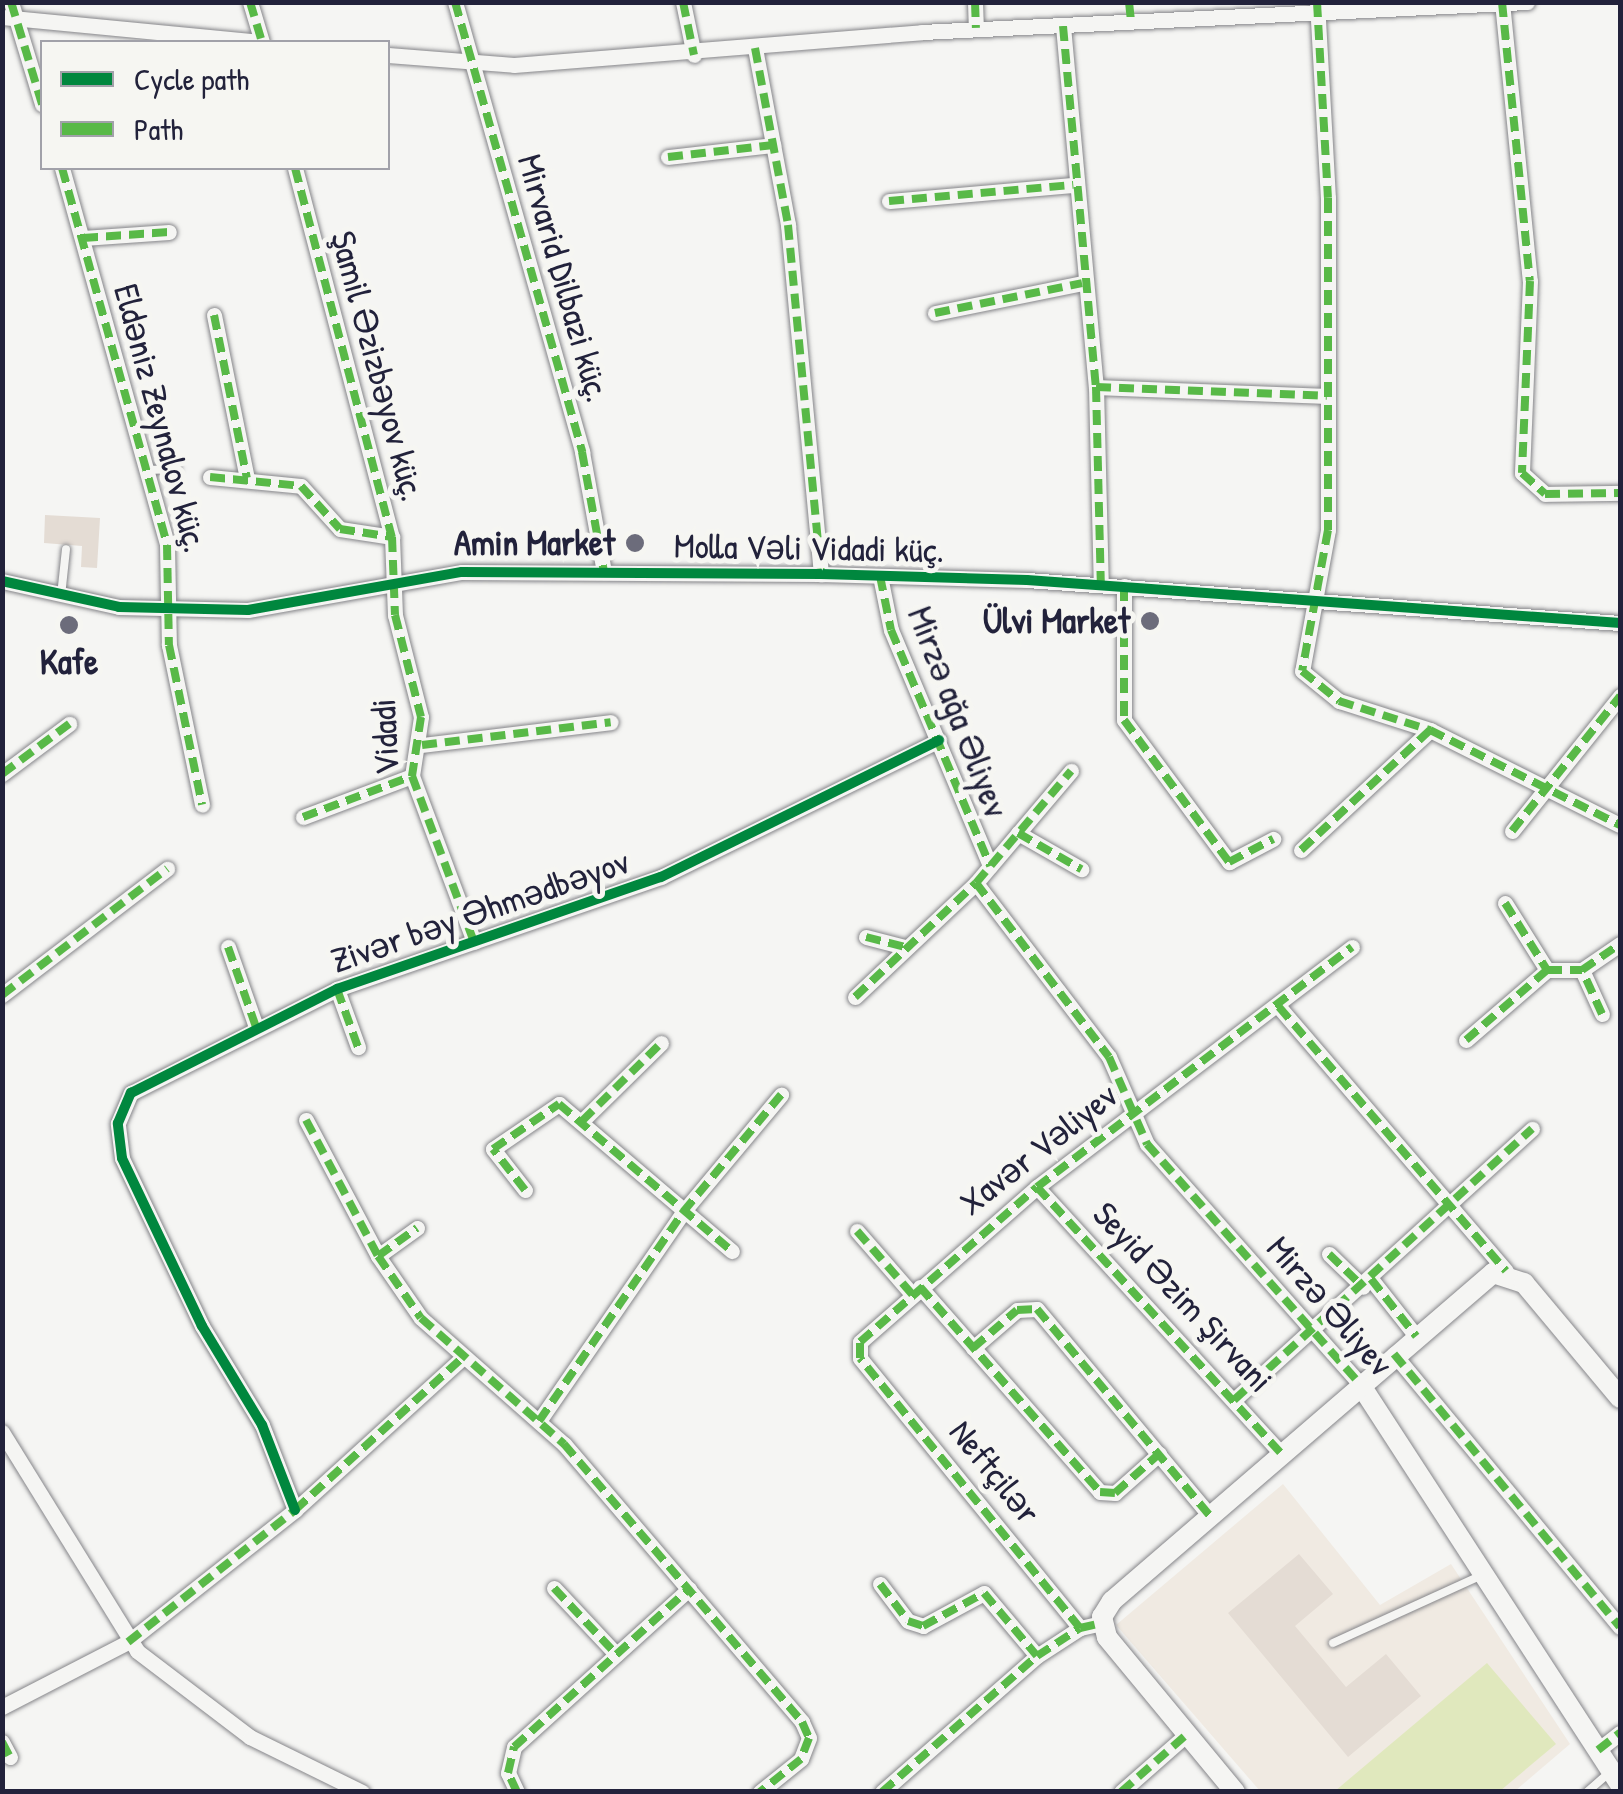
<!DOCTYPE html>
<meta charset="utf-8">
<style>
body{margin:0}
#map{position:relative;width:1623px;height:1794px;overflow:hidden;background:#f5f5f3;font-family:"Patrick Hand",sans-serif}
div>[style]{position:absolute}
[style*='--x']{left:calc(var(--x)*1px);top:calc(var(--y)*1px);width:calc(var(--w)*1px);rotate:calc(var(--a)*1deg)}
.built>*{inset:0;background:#f0eae2}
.green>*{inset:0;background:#e0e8bd}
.building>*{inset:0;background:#e4dcd4}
.roads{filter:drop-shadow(0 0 2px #858589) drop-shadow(0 0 2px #858589)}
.lane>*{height:8px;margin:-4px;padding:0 4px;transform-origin:4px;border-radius:4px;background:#f5f5f3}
.street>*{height:15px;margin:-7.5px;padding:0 7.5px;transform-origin:7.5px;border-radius:7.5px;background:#f5f5f3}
.secondary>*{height:20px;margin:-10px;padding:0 10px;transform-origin:10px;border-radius:10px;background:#f5f5f3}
.quiet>*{height:8px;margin-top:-4px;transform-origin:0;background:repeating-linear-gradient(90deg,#58b947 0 15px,transparent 0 23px)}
.cycleway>*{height:10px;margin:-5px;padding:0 5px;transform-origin:5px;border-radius:5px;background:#00873e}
.dots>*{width:28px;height:28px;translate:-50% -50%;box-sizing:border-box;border:5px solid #f6f6f2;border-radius:50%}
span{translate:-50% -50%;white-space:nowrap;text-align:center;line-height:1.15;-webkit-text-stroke:10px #f6f6f2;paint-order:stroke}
.street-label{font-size:35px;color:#22223b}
.poi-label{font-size:35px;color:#22223b;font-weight:700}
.right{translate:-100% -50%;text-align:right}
.frame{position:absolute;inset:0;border:5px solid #22223b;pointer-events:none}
.legend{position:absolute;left:40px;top:40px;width:350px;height:130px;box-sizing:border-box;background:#f6f6f2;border:2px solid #a1a1a9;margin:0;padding:12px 18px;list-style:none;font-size:30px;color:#22223b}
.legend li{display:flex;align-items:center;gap:20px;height:50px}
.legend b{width:50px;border:2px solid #a1a1a9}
</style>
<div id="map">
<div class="built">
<div style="clip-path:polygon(1283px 1484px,1380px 1605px,1451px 1564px,1570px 1744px,1515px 1791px,1260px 1791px,1116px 1625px)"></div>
</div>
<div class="green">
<div style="clip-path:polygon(1487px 1663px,1556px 1744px,1500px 1791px,1335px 1791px)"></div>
</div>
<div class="building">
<div style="clip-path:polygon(45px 515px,100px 518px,97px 568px,81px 567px,82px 546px,44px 543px)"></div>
<div style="clip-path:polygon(1299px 1554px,1333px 1594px,1295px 1626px,1346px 1687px,1386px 1654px,1421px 1696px,1348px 1757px,1228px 1613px)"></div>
</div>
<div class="roads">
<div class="lane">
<div style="--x:146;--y:470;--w:31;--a:-2"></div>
<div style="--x:61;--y:596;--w:47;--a:-83.9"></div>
<div style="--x:1333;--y:1643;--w:162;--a:-24.5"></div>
<div style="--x:1587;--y:1792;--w:28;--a:-41"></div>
</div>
<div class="street">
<div style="--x:11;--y:2;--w:107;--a:73.1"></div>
<div style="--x:250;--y:2;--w:42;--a:73.3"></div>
<div style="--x:455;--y:2;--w:468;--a:74.2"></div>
<div style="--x:582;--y:452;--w:122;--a:79.6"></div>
<div style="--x:683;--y:2;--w:54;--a:78.3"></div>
<div style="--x:975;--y:2;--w:26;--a:88"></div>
<div style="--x:1317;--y:2;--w:196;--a:86.8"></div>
<div style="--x:1328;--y:198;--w:332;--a:90"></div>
<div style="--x:1328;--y:530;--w:143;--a:100.4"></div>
<div style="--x:1302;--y:671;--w:48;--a:39"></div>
<div style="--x:1339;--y:701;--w:96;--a:17.7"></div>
<div style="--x:1430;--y:730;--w:212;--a:26.6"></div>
<div style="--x:1502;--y:2;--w:280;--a:84.3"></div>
<div style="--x:1530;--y:281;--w:192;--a:92.4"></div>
<div style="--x:1522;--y:473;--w:31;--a:42"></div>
<div style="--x:1545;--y:494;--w:75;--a:-0.8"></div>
<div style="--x:2;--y:17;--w:260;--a:5.5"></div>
<div style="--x:1063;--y:26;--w:363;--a:84.8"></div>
<div style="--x:1096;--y:387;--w:198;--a:88.6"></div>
<div style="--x:755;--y:48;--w:180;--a:79.4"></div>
<div style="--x:788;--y:225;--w:351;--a:84.6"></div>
<div style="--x:388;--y:55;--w:126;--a:4.5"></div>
<div style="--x:514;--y:65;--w:409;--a:-4.6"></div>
<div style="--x:922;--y:32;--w:606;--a:-2.84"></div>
<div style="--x:668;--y:157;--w:106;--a:-6.5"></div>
<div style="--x:62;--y:168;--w:391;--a:74.4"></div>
<div style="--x:167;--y:545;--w:100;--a:88.9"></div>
<div style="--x:169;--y:645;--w:163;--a:78.3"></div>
<div style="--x:295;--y:168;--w:382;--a:75.3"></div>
<div style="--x:392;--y:537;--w:78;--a:87.8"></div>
<div style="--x:395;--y:615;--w:105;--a:75.7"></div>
<div style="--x:421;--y:717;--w:60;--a:98.7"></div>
<div style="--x:412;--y:776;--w:177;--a:69.5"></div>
<div style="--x:889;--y:201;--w:185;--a:-5"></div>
<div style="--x:83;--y:238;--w:86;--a:-4"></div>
<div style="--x:935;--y:313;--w:150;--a:-11.5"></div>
<div style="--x:214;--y:315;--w:166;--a:78.6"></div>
<div style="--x:1096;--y:387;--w:231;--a:2.2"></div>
<div style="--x:210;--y:477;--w:91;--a:5.6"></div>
<div style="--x:301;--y:486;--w:58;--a:47.8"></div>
<div style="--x:340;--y:529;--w:53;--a:8.7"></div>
<div style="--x:880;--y:576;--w:55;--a:78.5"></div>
<div style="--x:891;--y:630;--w:256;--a:67.2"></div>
<div style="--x:2;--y:581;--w:120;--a:12.5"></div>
<div style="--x:119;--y:607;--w:129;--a:1.3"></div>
<div style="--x:248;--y:610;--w:217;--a:-10.1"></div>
<div style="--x:462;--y:572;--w:359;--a:0.3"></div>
<div style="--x:821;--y:574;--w:206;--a:1.7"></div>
<div style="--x:1027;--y:580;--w:595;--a:4.15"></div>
<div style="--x:1124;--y:586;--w:134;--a:90"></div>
<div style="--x:1124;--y:720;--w:177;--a:53.5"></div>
<div style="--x:1229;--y:862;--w:50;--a:-27.6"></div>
<div style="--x:422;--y:745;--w:190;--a:-6.9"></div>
<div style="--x:2;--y:774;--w:84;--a:-36.7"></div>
<div style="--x:303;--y:817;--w:116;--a:-20.6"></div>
<div style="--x:1512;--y:831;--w:173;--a:-51.3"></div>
<div style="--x:1018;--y:833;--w:73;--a:29.7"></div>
<div style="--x:1301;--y:850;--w:176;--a:-42.9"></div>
<div style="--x:976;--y:883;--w:219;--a:52.6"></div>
<div style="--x:1109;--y:1057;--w:95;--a:66.4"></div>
<div style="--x:1147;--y:1144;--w:321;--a:48.4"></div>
<div style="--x:1505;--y:903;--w:79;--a:57.9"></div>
<div style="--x:866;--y:937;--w:40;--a:14.4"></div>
<div style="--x:228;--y:947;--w:85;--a:70.7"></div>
<div style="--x:337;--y:989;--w:62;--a:70.1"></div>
<div style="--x:2;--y:995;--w:208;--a:-37.4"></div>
<div style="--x:855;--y:997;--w:166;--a:-43.3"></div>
<div style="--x:976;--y:883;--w:147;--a:-49.7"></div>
<div style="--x:1279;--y:1007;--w:348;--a:49.3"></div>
<div style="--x:1602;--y:1014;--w:48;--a:-114.4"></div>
<div style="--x:1582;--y:970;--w:46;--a:-34.4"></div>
<div style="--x:1466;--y:1040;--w:107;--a:-40.8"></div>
<div style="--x:1547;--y:970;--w:35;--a:0"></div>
<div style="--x:306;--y:1120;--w:154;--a:62.1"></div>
<div style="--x:378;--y:1256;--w:75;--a:55.3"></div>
<div style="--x:421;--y:1318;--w:191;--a:41.4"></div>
<div style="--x:564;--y:1444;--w:366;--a:49.4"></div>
<div style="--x:802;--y:1722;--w:17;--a:66"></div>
<div style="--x:809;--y:1738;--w:22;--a:111"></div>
<div style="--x:801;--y:1759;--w:53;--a:141.2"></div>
<div style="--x:582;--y:1121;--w:111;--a:-44.6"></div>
<div style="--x:1037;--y:1187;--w:360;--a:47.5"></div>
<div style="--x:525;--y:1190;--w:52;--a:-128"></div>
<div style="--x:493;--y:1149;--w:80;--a:-34.3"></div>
<div style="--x:559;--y:1104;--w:227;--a:40.4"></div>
<div style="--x:857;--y:1231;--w:84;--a:48.9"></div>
<div style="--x:1329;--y:1254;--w:47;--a:44.1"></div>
<div style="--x:378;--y:1256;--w:48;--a:-35.7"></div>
<div style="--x:1371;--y:1279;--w:73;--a:51.7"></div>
<div style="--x:920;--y:1287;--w:273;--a:48.7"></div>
<div style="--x:1100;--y:1492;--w:15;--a:4"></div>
<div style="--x:1115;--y:1493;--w:59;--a:-41.6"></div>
<div style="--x:973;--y:1348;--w:58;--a:-40.8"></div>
<div style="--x:1017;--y:1310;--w:20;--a:-3"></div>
<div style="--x:1037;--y:1309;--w:270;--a:50.1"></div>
<div style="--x:1394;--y:1354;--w:354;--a:50.4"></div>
<div style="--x:1234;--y:1400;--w:403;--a:-42.3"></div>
<div style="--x:539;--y:1421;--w:254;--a:-55.4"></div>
<div style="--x:683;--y:1212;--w:153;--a:-50.1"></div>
<div style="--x:2;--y:1432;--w:257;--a:58.3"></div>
<div style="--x:137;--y:1651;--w:142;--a:37.3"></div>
<div style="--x:250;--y:1737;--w:125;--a:26.2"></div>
<div style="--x:295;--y:1510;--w:91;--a:-111.2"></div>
<div style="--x:262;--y:1425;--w:116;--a:-121.2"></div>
<div style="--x:202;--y:1326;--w:186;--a:-115.5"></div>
<div style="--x:122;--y:1158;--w:35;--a:-97"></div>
<div style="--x:118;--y:1123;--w:33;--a:-67"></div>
<div style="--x:131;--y:1093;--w:231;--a:-26.8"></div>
<div style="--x:337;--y:989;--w:343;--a:-19.1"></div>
<div style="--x:661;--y:877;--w:310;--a:-26.2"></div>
<div style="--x:880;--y:1584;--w:46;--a:52.9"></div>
<div style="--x:908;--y:1621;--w:16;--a:18"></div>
<div style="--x:923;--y:1626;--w:69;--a:-28.4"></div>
<div style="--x:984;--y:1593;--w:82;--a:49.9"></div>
<div style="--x:554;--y:1588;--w:91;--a:46.8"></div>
<div style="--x:1080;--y:1628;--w:348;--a:-129.2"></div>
<div style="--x:860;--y:1358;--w:16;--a:-90"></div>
<div style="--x:860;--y:1342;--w:235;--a:-41.2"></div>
<div style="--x:1037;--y:1187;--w:396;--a:-37.3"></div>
<div style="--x:2;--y:1707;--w:142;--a:-27.3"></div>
<div style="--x:128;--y:1642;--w:213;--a:-38.3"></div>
<div style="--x:295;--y:1510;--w:227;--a:-42.3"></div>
<div style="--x:2;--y:1742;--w:17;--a:62"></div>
<div style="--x:1598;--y:1750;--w:28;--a:-38"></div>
<div style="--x:517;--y:1792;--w:21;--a:-115"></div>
<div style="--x:508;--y:1773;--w:27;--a:-77"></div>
<div style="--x:514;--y:1747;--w:236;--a:-42.1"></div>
<div style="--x:882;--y:1792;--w:206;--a:-41.3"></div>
<div style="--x:1037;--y:1656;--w:51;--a:-33.1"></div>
<div style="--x:1080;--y:1628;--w:22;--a:-13"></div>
<div style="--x:1121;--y:1792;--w:88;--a:-41.3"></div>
</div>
<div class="secondary">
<div style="--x:1360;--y:1384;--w:478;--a:57"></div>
<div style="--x:1235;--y:1792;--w:201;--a:-129.6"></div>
<div style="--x:1107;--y:1637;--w:21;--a:-104"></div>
<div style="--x:1102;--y:1617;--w:19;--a:-58"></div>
<div style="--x:1112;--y:1601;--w:503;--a:-40.72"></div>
<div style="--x:1493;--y:1273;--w:33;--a:18"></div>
<div style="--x:1524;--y:1283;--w:150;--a:50.1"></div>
</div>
</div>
<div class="quiet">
<div style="--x:11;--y:2;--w:107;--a:73.1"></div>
<div style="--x:250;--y:2;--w:42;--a:73.3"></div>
<div style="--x:455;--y:2;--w:468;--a:74.2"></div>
<div style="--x:582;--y:452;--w:122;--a:79.6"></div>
<div style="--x:683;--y:2;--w:54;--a:78.3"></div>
<div style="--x:975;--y:2;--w:26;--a:88"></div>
<div style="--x:1129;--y:2;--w:19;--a:84"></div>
<div style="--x:1317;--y:2;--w:196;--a:86.8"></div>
<div style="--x:1328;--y:198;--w:332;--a:90"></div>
<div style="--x:1328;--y:530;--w:143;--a:100.4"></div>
<div style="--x:1302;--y:671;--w:48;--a:39"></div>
<div style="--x:1339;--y:701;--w:96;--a:17.7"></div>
<div style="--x:1430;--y:730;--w:212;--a:26.6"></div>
<div style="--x:1502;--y:2;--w:280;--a:84.3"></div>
<div style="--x:1530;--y:281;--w:192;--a:92.4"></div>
<div style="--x:1522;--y:473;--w:31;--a:42"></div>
<div style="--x:1545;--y:494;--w:75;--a:-0.8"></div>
<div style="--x:1063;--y:26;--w:363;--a:84.8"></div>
<div style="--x:1096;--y:387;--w:198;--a:88.6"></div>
<div style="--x:755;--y:48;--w:180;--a:79.4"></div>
<div style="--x:788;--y:225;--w:351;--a:84.6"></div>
<div style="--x:668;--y:157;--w:106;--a:-6.5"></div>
<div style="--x:62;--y:168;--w:391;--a:74.4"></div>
<div style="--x:167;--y:545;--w:100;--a:88.9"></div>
<div style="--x:169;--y:645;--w:163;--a:78.3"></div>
<div style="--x:295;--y:168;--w:382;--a:75.3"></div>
<div style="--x:392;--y:537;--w:78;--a:87.8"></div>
<div style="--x:395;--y:615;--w:105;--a:75.7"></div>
<div style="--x:421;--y:717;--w:60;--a:98.7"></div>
<div style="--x:412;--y:776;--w:177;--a:69.5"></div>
<div style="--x:889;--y:201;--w:185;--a:-5"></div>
<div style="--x:83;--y:238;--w:86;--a:-4"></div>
<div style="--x:935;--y:313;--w:150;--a:-11.5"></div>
<div style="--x:214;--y:315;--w:166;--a:78.6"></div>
<div style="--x:1096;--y:387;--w:231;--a:2.2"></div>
<div style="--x:210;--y:477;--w:91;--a:5.6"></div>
<div style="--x:301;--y:486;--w:58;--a:47.8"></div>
<div style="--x:340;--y:529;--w:53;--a:8.7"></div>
<div style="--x:880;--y:576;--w:55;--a:78.5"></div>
<div style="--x:891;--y:630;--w:256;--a:67.2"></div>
<div style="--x:1124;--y:586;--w:134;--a:90"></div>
<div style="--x:1124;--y:720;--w:177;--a:53.5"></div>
<div style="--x:1229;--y:862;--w:50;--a:-27.6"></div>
<div style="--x:422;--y:745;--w:190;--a:-6.9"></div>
<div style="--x:2;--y:774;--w:84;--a:-36.7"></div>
<div style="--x:303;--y:817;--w:116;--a:-20.6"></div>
<div style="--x:1512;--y:831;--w:173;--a:-51.3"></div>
<div style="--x:1018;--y:833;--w:73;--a:29.7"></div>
<div style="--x:1301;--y:850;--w:176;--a:-42.9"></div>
<div style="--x:976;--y:883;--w:219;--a:52.6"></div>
<div style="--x:1109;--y:1057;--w:95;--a:66.4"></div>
<div style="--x:1147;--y:1144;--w:321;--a:48.4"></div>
<div style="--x:1505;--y:903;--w:79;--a:57.9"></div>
<div style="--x:866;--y:937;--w:40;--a:14.4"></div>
<div style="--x:228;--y:947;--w:85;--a:70.7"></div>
<div style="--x:337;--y:989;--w:62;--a:70.1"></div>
<div style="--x:2;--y:995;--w:208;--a:-37.4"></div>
<div style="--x:855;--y:997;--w:166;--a:-43.3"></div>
<div style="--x:976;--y:883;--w:147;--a:-49.7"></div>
<div style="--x:1279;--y:1007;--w:348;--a:49.3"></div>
<div style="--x:1602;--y:1014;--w:48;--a:-114.4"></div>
<div style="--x:1582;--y:970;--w:46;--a:-34.4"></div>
<div style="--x:1466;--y:1040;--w:107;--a:-40.8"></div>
<div style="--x:1547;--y:970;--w:35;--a:0"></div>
<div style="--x:306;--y:1120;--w:154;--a:62.1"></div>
<div style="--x:378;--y:1256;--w:75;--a:55.3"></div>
<div style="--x:421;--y:1318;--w:191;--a:41.4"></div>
<div style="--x:564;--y:1444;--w:366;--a:49.4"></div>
<div style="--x:802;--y:1722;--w:17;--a:66"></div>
<div style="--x:809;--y:1738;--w:22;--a:111"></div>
<div style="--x:801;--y:1759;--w:53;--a:141.2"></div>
<div style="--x:582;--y:1121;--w:111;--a:-44.6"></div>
<div style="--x:1037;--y:1187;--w:360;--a:47.5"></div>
<div style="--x:525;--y:1190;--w:52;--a:-128"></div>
<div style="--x:493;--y:1149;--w:80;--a:-34.3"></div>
<div style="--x:559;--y:1104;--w:227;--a:40.4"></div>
<div style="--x:857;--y:1231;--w:84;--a:48.9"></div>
<div style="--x:1329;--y:1254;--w:47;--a:44.1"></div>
<div style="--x:378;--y:1256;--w:48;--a:-35.7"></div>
<div style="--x:1371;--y:1279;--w:73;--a:51.7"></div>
<div style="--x:920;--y:1287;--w:273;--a:48.7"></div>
<div style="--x:1100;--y:1492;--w:15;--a:4"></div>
<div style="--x:1115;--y:1493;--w:59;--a:-41.6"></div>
<div style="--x:973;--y:1348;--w:58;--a:-40.8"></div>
<div style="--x:1017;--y:1310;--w:20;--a:-3"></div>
<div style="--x:1037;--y:1309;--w:270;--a:50.1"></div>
<div style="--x:1394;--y:1354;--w:354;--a:50.4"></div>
<div style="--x:1234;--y:1400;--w:403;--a:-42.3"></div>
<div style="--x:539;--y:1421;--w:254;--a:-55.4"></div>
<div style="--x:683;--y:1212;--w:153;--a:-50.1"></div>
<div style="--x:880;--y:1584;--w:46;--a:52.9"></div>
<div style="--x:908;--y:1621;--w:16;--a:18"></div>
<div style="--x:923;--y:1626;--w:69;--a:-28.4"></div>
<div style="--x:984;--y:1593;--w:82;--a:49.9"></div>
<div style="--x:554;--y:1588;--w:91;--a:46.8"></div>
<div style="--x:1080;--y:1628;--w:348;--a:-129.2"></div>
<div style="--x:860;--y:1358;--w:16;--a:-90"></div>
<div style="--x:860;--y:1342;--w:235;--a:-41.2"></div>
<div style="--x:1037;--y:1187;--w:396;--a:-37.3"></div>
<div style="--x:128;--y:1642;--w:213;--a:-38.3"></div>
<div style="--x:295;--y:1510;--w:227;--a:-42.3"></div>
<div style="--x:2;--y:1742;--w:17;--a:62"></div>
<div style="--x:1598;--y:1750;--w:28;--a:-38"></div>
<div style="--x:517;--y:1792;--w:21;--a:-115"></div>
<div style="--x:508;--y:1773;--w:27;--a:-77"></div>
<div style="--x:514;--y:1747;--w:236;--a:-42.1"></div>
<div style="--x:882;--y:1792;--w:206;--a:-41.3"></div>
<div style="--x:1037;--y:1656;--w:51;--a:-33.1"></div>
<div style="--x:1080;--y:1628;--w:22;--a:-13"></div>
<div style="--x:1121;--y:1792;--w:88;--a:-41.3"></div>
</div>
<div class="cycleway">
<div style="--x:2;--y:581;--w:120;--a:12.5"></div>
<div style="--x:119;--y:607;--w:129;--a:1.3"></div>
<div style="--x:248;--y:610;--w:217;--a:-10.1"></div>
<div style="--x:462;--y:572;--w:359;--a:0.3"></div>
<div style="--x:821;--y:574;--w:206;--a:1.7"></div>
<div style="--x:1027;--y:580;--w:595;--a:4.15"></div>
<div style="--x:295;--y:1510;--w:91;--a:-111.2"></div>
<div style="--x:262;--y:1425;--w:116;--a:-121.2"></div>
<div style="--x:202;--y:1326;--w:186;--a:-115.5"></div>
<div style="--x:122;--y:1158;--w:35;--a:-97"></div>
<div style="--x:118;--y:1123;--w:33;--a:-67"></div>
<div style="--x:131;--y:1093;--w:231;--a:-26.8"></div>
<div style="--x:337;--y:989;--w:343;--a:-19.1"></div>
<div style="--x:661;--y:877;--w:310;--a:-26.2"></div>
</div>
<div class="dots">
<div style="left:635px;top:543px;background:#6c6c7b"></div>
<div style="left:1150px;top:621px;background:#6c6c7b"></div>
<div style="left:69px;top:625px;background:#6c6c7b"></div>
</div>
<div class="street-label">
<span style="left:564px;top:278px;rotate:74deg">Mirvarid Dilbazi küç.</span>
<span style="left:378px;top:366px;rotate:75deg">Şamil Əzizbəyov küç.</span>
<span style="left:161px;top:418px;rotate:75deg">Eldəniz Zeynalov küç.</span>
<span style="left:809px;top:548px;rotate:1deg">Molla Vəli Vidadi küç.</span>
<span style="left:958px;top:712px;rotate:69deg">Mirzə ağa Əliyev</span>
<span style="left:385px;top:737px;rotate:-93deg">Vidadi</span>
<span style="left:480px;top:911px;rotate:-19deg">Zivər bəy Əhmədbəyov</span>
<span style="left:1038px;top:1149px;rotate:-38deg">Xavər Vəliyev</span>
<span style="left:1183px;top:1297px;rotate:47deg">Seyid Əzim Şirvani</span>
<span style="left:1330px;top:1306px;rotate:49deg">Mirzə Əliyev</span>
<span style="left:995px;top:1472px;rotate:51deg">Neftçilər</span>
</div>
<div class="poi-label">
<span class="right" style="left:615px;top:543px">Amin Market</span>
<span class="right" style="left:1130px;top:621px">Ülvi Market</span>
<span style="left:69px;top:662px">Kafe</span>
</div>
<div class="frame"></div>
<ul class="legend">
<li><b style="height:12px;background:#00873e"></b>Cycle path</li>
<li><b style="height:12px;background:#58b947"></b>Path</li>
</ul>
</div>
